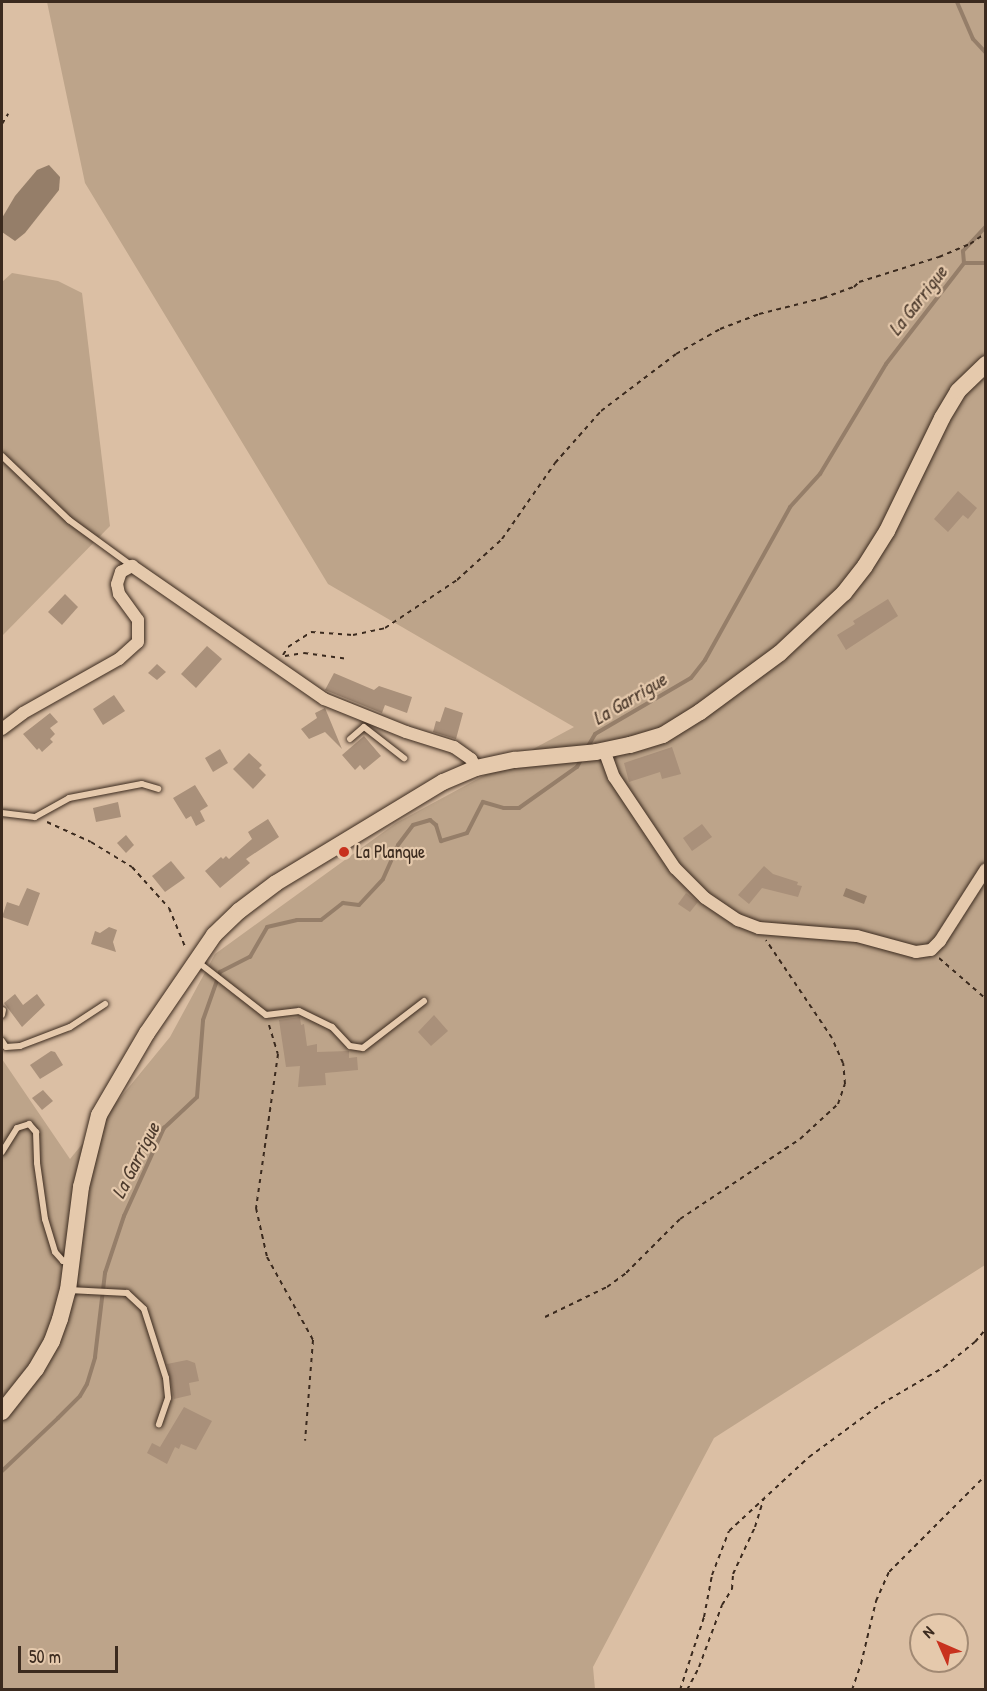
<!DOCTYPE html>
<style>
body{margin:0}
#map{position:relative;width:987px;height:1691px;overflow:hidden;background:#dbbfa4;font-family:"Patrick Hand",sans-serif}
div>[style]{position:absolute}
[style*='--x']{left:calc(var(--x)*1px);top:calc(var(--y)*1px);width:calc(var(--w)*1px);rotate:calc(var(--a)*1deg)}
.green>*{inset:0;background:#bda48a}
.water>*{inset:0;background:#957e69}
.stream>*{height:4px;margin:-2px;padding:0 2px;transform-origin:2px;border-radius:2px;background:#957e69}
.building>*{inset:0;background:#a9907a}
.path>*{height:2px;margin-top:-1px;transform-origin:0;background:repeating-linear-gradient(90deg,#3b2a1e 0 4.5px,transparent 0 9px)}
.roads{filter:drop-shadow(0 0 2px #3b2a1e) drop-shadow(0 0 2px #3b2a1e)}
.lane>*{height:6px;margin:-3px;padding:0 3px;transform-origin:3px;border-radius:3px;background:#e5c9ac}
.street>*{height:12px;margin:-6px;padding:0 6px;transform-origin:6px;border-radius:6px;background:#e5c9ac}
.secondary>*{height:16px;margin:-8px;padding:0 8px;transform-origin:8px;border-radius:8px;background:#e5c9ac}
.dots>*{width:16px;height:16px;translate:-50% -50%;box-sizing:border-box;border:3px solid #e5c9ac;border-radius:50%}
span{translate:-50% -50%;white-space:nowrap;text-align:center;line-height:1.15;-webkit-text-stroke:4.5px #e5c9ac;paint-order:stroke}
.poi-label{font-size:18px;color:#3b2a1e}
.left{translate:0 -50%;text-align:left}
.water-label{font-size:20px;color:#4d3b2d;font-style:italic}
.frame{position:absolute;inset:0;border:3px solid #3b2a1e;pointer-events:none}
.north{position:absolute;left:909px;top:1613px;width:60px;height:60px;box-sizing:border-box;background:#e5c9ac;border:2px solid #a18973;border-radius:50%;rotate:315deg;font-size:16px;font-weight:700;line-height:24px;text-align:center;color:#3b2a1e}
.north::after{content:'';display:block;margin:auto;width:21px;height:27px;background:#c8321e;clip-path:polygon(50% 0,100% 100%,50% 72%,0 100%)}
.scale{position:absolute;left:18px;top:1646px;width:100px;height:27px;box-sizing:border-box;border:3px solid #3b2a1e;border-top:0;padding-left:8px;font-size:18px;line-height:21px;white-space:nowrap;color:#3b2a1e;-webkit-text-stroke:4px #e5c9ac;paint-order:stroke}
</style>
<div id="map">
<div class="green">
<div style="clip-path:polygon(47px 2px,985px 2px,985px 1265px,714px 1438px,593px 1667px,595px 1689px,2px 1689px,2px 1059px,70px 1159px,170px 1037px,215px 954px,396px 823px,574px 727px,328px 584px,85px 183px)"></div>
<div style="clip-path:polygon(12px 273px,58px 281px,82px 293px,110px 526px,2px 636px,2px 282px)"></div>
</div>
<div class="water">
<div style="clip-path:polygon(49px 165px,60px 177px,59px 190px,25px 233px,15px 241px,2px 232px,2px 218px,15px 196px,37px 170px)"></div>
<div style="clip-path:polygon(846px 888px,867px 896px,864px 904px,843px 896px)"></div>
</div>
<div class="stream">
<div style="--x:957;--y:2;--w:40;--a:66.6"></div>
<div style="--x:973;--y:39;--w:19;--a:47"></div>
<div style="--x:964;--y:263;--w:12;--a:-95"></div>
<div style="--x:963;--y:251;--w:34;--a:-47"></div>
<div style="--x:587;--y:748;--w:16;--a:-60"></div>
<div style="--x:595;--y:734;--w:111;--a:-30.3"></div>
<div style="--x:691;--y:678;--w:23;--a:-52"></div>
<div style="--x:705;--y:660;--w:175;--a:-60.9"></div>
<div style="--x:790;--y:507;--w:45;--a:-47.7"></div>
<div style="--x:820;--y:474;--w:128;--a:-59"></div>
<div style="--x:886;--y:364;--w:128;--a:-52.3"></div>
<div style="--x:964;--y:263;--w:22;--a:0"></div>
<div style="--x:2;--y:1471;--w:77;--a:-43.4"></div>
<div style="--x:58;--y:1418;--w:31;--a:-45"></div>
<div style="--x:80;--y:1396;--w:14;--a:-60"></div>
<div style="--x:87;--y:1384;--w:28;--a:-73"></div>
<div style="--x:95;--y:1357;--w:85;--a:-83.2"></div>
<div style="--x:105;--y:1273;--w:60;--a:-71.6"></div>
<div style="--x:124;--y:1216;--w:97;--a:-65.6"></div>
<div style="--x:164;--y:1128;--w:45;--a:-43.2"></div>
<div style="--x:197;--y:1097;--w:77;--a:-85.5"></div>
<div style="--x:203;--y:1020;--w:51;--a:-70.5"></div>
<div style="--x:220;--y:972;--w:34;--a:-27"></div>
<div style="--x:250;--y:957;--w:34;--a:-60"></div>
<div style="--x:267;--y:927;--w:31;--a:-13"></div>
<div style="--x:297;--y:920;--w:24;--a:0"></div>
<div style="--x:321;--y:920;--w:28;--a:-38"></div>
<div style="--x:343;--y:903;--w:16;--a:7"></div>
<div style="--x:359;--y:905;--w:35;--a:-47"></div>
<div style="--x:383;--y:879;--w:37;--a:-66"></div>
<div style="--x:398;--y:845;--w:25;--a:-53"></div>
<div style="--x:413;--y:825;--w:18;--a:-16"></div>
<div style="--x:430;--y:820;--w:8;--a:40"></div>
<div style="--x:436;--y:825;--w:17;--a:73"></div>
<div style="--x:441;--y:841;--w:27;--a:-17"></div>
<div style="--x:467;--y:833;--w:35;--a:-63"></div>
<div style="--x:483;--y:802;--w:22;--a:16"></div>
<div style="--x:504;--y:808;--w:15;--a:0"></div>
<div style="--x:519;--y:808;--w:71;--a:-35.3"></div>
<div style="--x:577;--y:767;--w:10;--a:-61"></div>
</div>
<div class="building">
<div style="clip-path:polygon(958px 491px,977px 508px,968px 519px,963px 515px,948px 532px,934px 519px)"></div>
<div style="clip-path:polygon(65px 594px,78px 607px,62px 625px,48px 612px)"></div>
<div style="clip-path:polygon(888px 599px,898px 616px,846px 650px,837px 635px,855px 624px,853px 621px)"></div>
<div style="clip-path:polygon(207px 646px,222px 659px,196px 688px,181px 674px)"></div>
<div style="clip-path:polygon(157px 664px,166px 672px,157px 680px,148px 673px)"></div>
<div style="clip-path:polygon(334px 673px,374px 690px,379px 686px,412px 697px,407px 713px,385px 705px,382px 713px,325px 690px)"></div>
<div style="clip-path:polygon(114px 695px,125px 711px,103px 725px,93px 709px)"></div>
<div style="clip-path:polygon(445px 707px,463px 713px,456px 739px,433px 732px,436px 721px,440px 722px)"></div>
<div style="clip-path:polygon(325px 708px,342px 749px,325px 732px,309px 739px,301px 729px,317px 718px,315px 713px)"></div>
<div style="clip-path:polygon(50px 713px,58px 722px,50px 728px,55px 734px,50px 739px,53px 742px,42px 752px,39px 748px,37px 750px,23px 734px)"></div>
<div style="clip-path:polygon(364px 736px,381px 756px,364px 770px,360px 765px,355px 770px,342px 755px)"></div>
<div style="clip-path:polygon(672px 747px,681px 774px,662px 779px,660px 772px,629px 782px,624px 763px)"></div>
<div style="clip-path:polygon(220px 749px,228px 763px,213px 772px,205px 758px)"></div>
<div style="clip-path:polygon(249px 753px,262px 765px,259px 768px,266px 775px,253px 789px,233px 769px)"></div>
<div style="clip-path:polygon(195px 785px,208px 806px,200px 811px,205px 821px,196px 826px,191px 816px,186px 819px,173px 798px)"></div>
<div style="clip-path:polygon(118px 802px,121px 817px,96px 822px,93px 808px)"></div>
<div style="clip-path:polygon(268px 819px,279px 837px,246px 859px,250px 863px,220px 888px,205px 871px,221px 857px,223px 859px,226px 856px,229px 859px,252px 839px,248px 832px)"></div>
<div style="clip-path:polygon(702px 824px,712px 837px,692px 851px,683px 838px)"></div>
<div style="clip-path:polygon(126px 835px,134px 845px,126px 853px,117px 843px)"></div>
<div style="clip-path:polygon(171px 861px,185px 878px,165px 892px,152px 876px)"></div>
<div style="clip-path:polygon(764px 866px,773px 874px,798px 882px,797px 885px,802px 886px,798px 897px,762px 888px,749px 904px,738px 895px)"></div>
<div style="clip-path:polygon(27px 888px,40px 893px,28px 926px,2px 917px,7px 902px,19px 906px)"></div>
<div style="clip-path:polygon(686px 893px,698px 902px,690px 912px,678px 904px)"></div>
<div style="clip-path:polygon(109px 927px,117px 930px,113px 942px,116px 952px,91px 944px,95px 931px,100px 933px)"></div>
<div style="clip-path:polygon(15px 994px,23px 1005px,37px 994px,45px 1005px,22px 1027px,4px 1003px)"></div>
<div style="clip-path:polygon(434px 1015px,448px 1031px,431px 1046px,418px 1032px)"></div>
<div style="clip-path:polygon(300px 1017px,301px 1025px,304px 1024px,307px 1046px,317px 1044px,317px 1052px,349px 1051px,349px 1058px,357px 1057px,358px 1070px,325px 1073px,326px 1085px,298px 1087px,300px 1066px,286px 1067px,279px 1020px)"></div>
<div style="clip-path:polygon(51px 1051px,55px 1052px,63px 1065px,40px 1079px,30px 1065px)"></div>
<div style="clip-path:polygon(43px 1090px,53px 1101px,42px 1110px,32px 1098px)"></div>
<div style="clip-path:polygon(187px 1360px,195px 1363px,199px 1381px,189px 1383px,191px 1395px,174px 1399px,167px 1364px)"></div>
<div style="clip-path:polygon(184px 1407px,212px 1421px,196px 1450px,181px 1444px,179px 1449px,175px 1447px,167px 1464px,147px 1453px,152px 1443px,160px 1447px)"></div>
</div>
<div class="path">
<div style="--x:2;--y:124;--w:12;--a:-59"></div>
<div style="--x:283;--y:655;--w:9;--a:-58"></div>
<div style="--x:288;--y:647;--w:27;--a:-33"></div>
<div style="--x:311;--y:632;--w:42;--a:4.1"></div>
<div style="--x:353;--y:635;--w:33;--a:-12"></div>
<div style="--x:385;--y:628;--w:87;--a:-33.7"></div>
<div style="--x:457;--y:580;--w:61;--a:-42.3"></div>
<div style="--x:502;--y:539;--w:93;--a:-55.1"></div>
<div style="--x:555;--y:463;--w:69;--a:-48.5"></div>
<div style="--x:601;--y:411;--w:94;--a:-37.2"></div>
<div style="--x:676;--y:354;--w:51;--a:-29.6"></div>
<div style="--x:720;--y:329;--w:42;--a:-21"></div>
<div style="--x:759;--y:314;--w:66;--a:-14"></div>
<div style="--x:823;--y:298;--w:33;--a:-20"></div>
<div style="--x:854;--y:287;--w:7;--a:-45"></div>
<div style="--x:859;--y:282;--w:84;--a:-17.4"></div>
<div style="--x:939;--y:257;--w:34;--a:-23"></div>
<div style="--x:970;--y:244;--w:19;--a:-35"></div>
<div style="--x:285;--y:656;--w:19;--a:-9"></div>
<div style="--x:304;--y:653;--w:45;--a:7.6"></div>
<div style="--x:47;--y:822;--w:48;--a:24.4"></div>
<div style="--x:91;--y:842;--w:48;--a:31.4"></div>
<div style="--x:132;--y:867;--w:55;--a:47.9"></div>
<div style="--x:169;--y:908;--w:44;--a:67.5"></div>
<div style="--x:939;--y:958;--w:62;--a:41.1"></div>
<div style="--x:269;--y:1025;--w:30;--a:73"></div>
<div style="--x:278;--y:1054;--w:156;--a:98.1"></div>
<div style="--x:256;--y:1208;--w:50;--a:77.3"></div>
<div style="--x:267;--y:1257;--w:95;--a:61"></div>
<div style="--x:313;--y:1340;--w:101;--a:94.5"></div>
<div style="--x:545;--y:1317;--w:69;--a:-25.8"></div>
<div style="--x:607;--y:1287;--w:24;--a:-36"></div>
<div style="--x:626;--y:1273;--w:76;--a:-45"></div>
<div style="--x:680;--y:1219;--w:144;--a:-33.7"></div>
<div style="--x:800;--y:1139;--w:52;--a:-42.6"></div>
<div style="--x:838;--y:1104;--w:21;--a:-71"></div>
<div style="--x:845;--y:1084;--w:21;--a:-95"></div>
<div style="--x:843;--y:1063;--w:27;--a:-114"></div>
<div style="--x:832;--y:1038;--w:118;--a:-124"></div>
<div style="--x:680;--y:1690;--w:77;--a:-71.8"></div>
<div style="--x:704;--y:1617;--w:43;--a:-79.2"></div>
<div style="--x:712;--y:1575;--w:47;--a:-68.9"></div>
<div style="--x:729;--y:1531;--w:109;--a:-42.8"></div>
<div style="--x:809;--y:1457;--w:89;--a:-36.4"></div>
<div style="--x:881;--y:1404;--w:73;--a:-30.4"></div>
<div style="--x:944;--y:1367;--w:40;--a:-39"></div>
<div style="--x:975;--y:1342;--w:17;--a:-50"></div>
<div style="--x:687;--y:1690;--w:26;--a:-62"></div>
<div style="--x:699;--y:1667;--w:66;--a:-69.6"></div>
<div style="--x:722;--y:1605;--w:19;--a:-58"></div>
<div style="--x:732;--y:1589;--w:15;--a:-86"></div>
<div style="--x:733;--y:1574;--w:52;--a:-64.9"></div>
<div style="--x:755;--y:1527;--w:30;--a:-73"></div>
<div style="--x:852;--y:1690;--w:28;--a:-71"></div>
<div style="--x:861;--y:1664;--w:65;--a:-76.6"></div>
<div style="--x:876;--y:1601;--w:32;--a:-66"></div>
<div style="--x:889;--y:1572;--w:137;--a:-45"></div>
</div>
<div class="roads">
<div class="lane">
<div style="--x:2;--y:456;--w:93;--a:43.7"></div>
<div style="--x:69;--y:520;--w:78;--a:36.1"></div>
<div style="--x:350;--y:739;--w:18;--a:-41"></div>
<div style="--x:364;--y:727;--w:51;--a:37.8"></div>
<div style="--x:2;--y:813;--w:33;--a:7"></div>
<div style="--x:35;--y:817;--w:39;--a:-29"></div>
<div style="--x:69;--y:798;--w:74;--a:-10.9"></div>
<div style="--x:142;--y:784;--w:17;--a:17"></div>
<div style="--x:198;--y:962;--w:86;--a:37.9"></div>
<div style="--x:266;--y:1015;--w:33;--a:-7"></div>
<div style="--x:299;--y:1011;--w:37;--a:26"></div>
<div style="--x:332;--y:1027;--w:26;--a:47"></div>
<div style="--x:350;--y:1046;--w:13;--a:9"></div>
<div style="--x:363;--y:1048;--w:77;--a:-37.6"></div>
<div style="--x:2;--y:1015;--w:5;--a:-79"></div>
<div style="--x:2;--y:1041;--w:7;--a:56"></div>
<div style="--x:6;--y:1047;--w:14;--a:-4"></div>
<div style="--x:20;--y:1046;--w:53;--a:-20.8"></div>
<div style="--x:70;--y:1027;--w:42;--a:-33.3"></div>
<div style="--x:2;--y:1152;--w:28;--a:-58"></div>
<div style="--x:17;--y:1128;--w:13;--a:-18"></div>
<div style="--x:29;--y:1124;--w:11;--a:49"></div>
<div style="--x:36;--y:1132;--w:31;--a:88"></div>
<div style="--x:37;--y:1163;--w:57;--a:81.9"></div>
<div style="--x:45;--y:1219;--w:34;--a:73"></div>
<div style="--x:55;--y:1252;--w:12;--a:48"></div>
<div style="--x:63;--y:1261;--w:9;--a:21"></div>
<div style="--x:69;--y:1290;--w:58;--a:3"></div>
<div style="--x:127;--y:1293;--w:23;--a:43"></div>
<div style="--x:144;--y:1309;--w:72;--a:72.3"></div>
<div style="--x:166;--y:1378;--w:20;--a:84"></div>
<div style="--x:168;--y:1398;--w:28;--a:109"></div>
</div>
<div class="street">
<div style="--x:2;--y:729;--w:26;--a:-37"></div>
<div style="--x:23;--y:713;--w:110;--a:-29.4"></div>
<div style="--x:119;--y:659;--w:25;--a:-42"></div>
<div style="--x:138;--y:642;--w:22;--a:-90"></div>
<div style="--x:138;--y:620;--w:32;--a:-126"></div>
<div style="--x:119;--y:594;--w:10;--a:-101"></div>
<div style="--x:117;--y:584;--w:13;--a:-72"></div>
<div style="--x:121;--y:572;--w:13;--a:-29"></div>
<div style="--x:132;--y:566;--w:234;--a:34.7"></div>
<div style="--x:324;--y:699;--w:88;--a:21.9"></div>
<div style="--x:406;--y:732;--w:50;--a:17.4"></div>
<div style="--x:454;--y:747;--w:21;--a:35"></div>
<div style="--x:471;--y:759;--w:10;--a:61"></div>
<div style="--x:604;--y:750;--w:29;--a:70"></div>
<div style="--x:614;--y:777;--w:110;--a:56.2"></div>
<div style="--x:675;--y:868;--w:42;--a:45"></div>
<div style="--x:705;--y:898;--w:40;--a:34"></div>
<div style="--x:738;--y:920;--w:22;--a:21"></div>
<div style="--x:759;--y:928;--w:98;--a:4.7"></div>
<div style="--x:857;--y:936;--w:61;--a:15.2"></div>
<div style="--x:916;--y:952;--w:15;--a:-8"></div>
<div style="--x:931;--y:950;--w:13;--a:-45"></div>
<div style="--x:940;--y:941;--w:85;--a:-57.4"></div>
</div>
<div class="secondary">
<div style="--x:2;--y:1412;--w:55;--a:-51.7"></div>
<div style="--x:36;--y:1369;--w:32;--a:-60"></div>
<div style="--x:52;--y:1341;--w:23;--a:-70"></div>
<div style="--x:60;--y:1319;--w:30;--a:-75"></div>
<div style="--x:68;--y:1290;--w:104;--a:-82.8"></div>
<div style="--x:81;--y:1187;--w:74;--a:-76"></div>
<div style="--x:99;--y:1115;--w:95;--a:-59.7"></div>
<div style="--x:147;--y:1033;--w:119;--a:-55.6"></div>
<div style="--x:214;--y:935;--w:35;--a:-44"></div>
<div style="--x:239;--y:911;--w:46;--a:-37.1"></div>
<div style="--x:276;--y:883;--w:195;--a:-31.2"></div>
<div style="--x:443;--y:782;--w:36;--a:-23"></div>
<div style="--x:476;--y:768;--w:40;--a:-12"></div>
<div style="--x:515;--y:760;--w:81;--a:-5.6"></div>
<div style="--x:596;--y:752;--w:35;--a:-12"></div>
<div style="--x:630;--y:745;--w:34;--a:-17"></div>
<div style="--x:663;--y:735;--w:44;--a:-31.9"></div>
<div style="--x:700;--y:712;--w:99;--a:-36.4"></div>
<div style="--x:780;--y:653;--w:88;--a:-43.2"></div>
<div style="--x:844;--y:593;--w:34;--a:-52"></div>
<div style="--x:865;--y:566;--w:41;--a:-57.8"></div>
<div style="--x:887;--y:531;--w:126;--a:-64"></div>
<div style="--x:942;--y:418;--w:31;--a:-59"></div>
<div style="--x:958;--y:391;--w:39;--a:-44"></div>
</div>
</div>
<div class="dots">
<div style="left:344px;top:852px;background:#c8321e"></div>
</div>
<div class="poi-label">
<span class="left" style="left:356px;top:852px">La Planque</span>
</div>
<div class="water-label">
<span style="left:917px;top:300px;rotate:-52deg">La Garrigue</span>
<span style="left:629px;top:698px;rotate:-31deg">La Garrigue</span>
<span style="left:135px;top:1160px;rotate:-63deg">La Garrigue</span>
</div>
<div class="frame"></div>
<div class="north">N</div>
<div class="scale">50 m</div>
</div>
